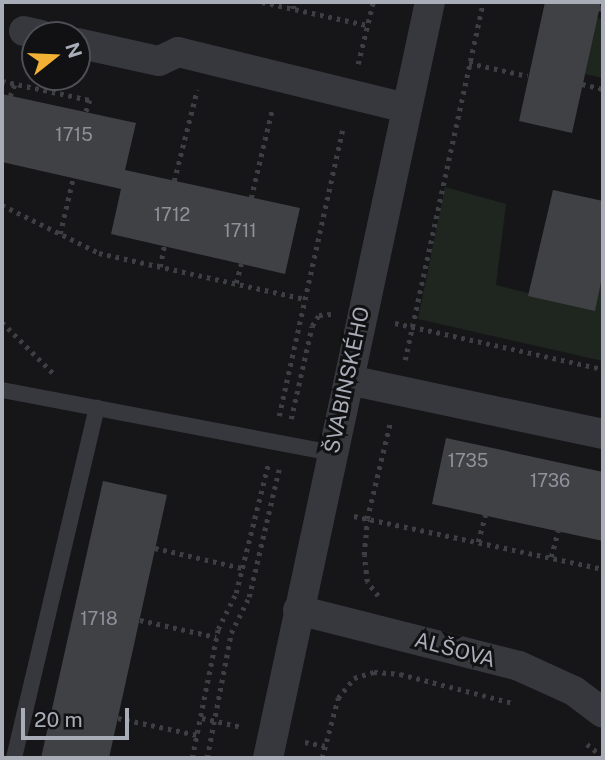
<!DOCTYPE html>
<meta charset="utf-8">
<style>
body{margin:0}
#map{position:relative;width:605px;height:760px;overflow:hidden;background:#161618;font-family:"Public Sans",sans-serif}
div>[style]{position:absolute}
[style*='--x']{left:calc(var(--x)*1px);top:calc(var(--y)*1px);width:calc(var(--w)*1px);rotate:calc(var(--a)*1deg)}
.green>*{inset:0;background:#1e261f}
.building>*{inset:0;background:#404145}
.path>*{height:4.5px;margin-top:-2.25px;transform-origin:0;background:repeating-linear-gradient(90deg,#3d3f44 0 3.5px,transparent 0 8.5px)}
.service>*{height:16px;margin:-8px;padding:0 8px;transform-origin:8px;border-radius:8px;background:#37383d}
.minor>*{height:30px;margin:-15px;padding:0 15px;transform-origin:15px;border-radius:15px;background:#37383d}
span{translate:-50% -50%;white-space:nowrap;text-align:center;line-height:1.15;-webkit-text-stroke:6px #111113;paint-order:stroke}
.number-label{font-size:18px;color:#8e929b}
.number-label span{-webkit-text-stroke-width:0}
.street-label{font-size:21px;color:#a8adb8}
.frame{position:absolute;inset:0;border:4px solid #a8adb8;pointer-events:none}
.north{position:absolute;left:21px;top:21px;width:70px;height:70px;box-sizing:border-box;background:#111113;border:2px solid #4d4f55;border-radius:50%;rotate:72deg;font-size:19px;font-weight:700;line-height:28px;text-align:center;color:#a8adb8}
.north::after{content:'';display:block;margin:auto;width:24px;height:32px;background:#f2b134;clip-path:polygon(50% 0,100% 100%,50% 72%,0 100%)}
.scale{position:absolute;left:21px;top:708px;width:108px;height:32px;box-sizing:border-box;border:4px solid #a8adb8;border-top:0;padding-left:9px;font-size:21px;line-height:24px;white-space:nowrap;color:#a8adb8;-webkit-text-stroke:5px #111113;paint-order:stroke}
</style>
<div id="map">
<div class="green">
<div style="clip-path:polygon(597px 18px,603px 19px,603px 78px,585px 74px)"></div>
<div style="clip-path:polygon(445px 187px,506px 204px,496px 285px,595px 310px,603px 273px,603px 361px,418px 319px)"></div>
</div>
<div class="building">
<div style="clip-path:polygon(545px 2px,601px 2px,572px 133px,519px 121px)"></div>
<div style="clip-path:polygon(2px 94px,136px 123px,125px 170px,300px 208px,285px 274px,111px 234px,121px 189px,2px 162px)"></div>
<div style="clip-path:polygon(553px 190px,603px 201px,603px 273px,595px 311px,528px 296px)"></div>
<div style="clip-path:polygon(446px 438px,603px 472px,603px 541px,432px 504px)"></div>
<div style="clip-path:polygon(103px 481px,167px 495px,109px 758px,41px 758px)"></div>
</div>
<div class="path">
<div style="--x:262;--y:2;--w:107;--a:12.4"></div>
<div style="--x:599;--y:8;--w:4;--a:14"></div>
<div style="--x:293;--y:9;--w:7;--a:-82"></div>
<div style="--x:469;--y:63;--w:60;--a:12.4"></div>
<div style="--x:358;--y:64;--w:64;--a:-76.4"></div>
<div style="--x:2;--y:81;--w:90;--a:12.2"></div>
<div style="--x:90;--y:100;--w:13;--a:108"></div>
<div style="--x:582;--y:84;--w:22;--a:13"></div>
<div style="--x:10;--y:96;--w:13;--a:-67"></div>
<div style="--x:174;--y:181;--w:94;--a:-75.8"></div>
<div style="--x:251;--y:198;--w:90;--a:-76.6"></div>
<div style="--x:2;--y:205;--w:108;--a:26.3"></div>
<div style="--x:99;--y:253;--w:211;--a:12.6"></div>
<div style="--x:60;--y:234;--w:57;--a:-76.9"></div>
<div style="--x:160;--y:267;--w:21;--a:-79"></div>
<div style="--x:236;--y:283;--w:20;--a:-75"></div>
<div style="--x:2;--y:322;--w:72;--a:45"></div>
<div style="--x:395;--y:323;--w:213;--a:12.5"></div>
<div style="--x:405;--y:360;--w:366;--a:-77.7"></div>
<div style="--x:279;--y:416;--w:296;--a:-77.5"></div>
<div style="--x:291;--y:419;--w:95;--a:-77.3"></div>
<div style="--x:312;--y:326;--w:13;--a:-58"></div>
<div style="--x:319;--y:315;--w:12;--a:-5"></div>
<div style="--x:354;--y:516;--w:255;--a:12"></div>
<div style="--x:478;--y:542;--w:28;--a:-75"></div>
<div style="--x:155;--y:548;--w:89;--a:12.9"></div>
<div style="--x:551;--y:557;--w:27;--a:-75"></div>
<div style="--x:378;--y:596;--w:18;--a:-128"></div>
<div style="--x:367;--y:582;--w:27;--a:-96"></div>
<div style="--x:364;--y:555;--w:36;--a:-85"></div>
<div style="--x:367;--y:519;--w:99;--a:-76.5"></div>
<div style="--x:140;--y:620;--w:78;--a:12.6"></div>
<div style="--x:118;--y:718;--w:81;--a:12.1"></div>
<div style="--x:202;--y:718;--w:41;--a:12.7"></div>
<div style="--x:305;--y:742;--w:20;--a:11"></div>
<div style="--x:587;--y:744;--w:21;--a:39"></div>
<div style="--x:192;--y:758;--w:132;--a:-78.6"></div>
<div style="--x:218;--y:629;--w:40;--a:-63.4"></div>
<div style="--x:236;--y:593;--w:132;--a:-76"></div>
<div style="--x:207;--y:758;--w:127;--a:-79.1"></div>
<div style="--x:231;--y:633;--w:40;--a:-63.4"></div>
<div style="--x:249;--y:597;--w:131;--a:-76.8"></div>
<div style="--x:322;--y:758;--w:62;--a:-75.1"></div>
<div style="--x:338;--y:698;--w:26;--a:-51"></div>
<div style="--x:354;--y:678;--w:21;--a:-17"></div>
<div style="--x:374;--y:672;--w:26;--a:4"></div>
<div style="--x:400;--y:674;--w:117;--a:14.4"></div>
</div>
<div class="service">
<div style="--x:2;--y:390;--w:336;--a:10.8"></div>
<div style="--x:14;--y:758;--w:360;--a:-76.7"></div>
</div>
<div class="minor">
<div style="--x:24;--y:31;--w:17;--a:13"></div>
<div style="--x:77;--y:43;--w:84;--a:12.4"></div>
<div style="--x:159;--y:61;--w:21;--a:-25"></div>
<div style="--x:178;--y:52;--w:235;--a:13.8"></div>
<div style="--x:349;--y:380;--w:260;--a:12"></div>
<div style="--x:298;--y:610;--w:228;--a:14.2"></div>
<div style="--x:519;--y:666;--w:60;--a:24.4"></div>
<div style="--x:574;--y:691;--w:36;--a:37"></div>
<div style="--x:268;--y:758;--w:773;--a:-77.91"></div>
</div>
<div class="number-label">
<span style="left:74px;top:135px">1715</span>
<span style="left:172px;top:215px">1712</span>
<span style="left:240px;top:231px">1711</span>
<span style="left:468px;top:461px">1735</span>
<span style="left:550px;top:481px">1736</span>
<span style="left:99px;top:619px">1718</span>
</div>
<div class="street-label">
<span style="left:347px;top:380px;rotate:-78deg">ŠVABINSKÉHO</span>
<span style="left:455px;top:650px;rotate:15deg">ALŠOVA</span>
</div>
<div class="frame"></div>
<div class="north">N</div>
<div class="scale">20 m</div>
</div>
